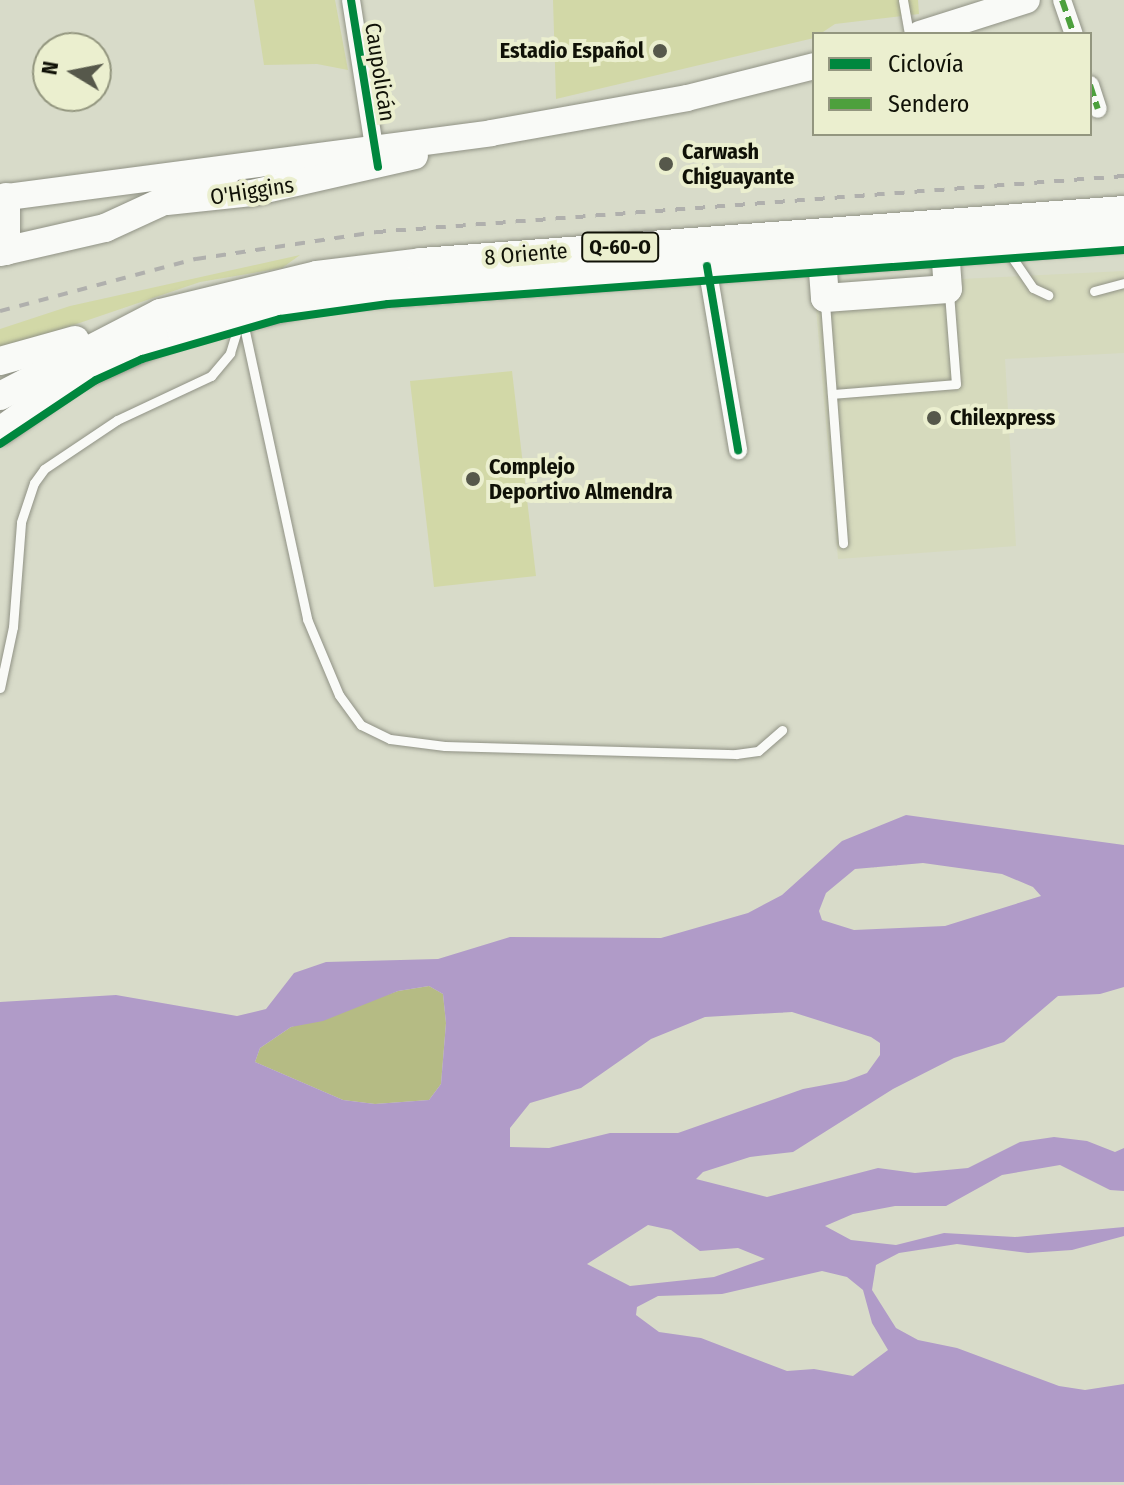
<!DOCTYPE html>
<meta charset="utf-8">
<style>
body{margin:0}
#map{position:relative;width:1124px;height:1485px;overflow:hidden;background:#d8dbc9;font-family:"Fira Sans Condensed",sans-serif}
div>[style]{position:absolute}
[style*='--x']{left:calc(var(--x)*1px);top:calc(var(--y)*1px);width:calc(var(--w)*1px);rotate:calc(var(--a)*1deg)}
.built>*{inset:0;background:#d6dabd}
.green>*{inset:0;background:#d2d8a7}
.forest>*{inset:0;background:#b5bb84}
.water>*{inset:0;background:#b09bc8}
.roads{filter:drop-shadow(0 0 2px #909285) drop-shadow(0 0 2px #909285)}
.service>*{height:9px;margin:-4.5px;padding:0 4.5px;transform-origin:4.5px;border-radius:4.5px;background:#f9faf7}
.minor>*{height:18px;margin:-9px;padding:0 9px;transform-origin:9px;border-radius:9px;background:#f9faf7}
.secondary>*{height:26px;margin:-13px;padding:0 13px;transform-origin:13px;border-radius:13px;background:#f9faf7}
.primary>*{height:28px;margin:-14px;padding:0 14px;transform-origin:14px;border-radius:14px;background:#f9faf7}
.rail>*{height:4px;margin-top:-2px;transform-origin:0;background:repeating-linear-gradient(90deg,#b0b0ad 0 10px,transparent 0 20px)}
.quiet>*{height:6px;margin-top:-3px;transform-origin:0;background:repeating-linear-gradient(90deg,#4da03d 0 12px,transparent 0 18px)}
.cycleway>*{height:8px;margin:-4px;padding:0 4px;transform-origin:4px;border-radius:4px;background:#00873e}
.dots>*{width:22px;height:22px;translate:-50% -50%;box-sizing:border-box;border:4px solid #ebefcf;border-radius:50%}
span{translate:-50% -50%;white-space:nowrap;text-align:center;line-height:1.15;-webkit-text-stroke:8px #ebefcf;paint-order:stroke}
.shield-label span{padding:2px 6px;background:#ebefcf;border:2px solid;border-radius:6px;-webkit-text-stroke-width:0}
.shield-label{font-size:20px;color:#101107;font-weight:700}
.poi-label{font-size:22px;color:#101107;font-weight:700}
.right{translate:-100% -50%;text-align:right}
.left{translate:0 -50%;text-align:left}
.street-label{font-size:22px;color:#101107}
.legend{position:absolute;left:812px;top:32px;width:280px;height:104px;box-sizing:border-box;background:#ebefcf;border:2px solid #93967f;margin:0;padding:10px 14px;list-style:none;font-size:24px;color:#101107}
.legend li{display:flex;align-items:center;gap:16px;height:40px}
.legend b{width:40px;border:2px solid #93967f}
.north{position:absolute;left:32px;top:32px;width:80px;height:80px;box-sizing:border-box;background:#ebefcf;border:2px solid #93967f;border-radius:50%;rotate:280deg;font-size:22px;font-weight:700;line-height:32px;text-align:center;color:#101107}
.north::after{content:'';display:block;margin:auto;width:28px;height:36px;background:#56584b;clip-path:polygon(50% 0,100% 100%,50% 72%,0 100%)}
</style>
<div id="map">
<div class="built">
<div style="clip-path:polygon(1124px 271px,1124px 353px,1005px 359px,1016px 546px,838px 559px,814px 286px)"></div>
</div>
<div class="green">
<div style="clip-path:polygon(254px 0,335px 0,348px 70px,317px 64px,264px 65px)"></div>
<div style="clip-path:polygon(553px 0,918px 0,919px 14px,835px 24px,814px 38px,556px 99px)"></div>
<div style="clip-path:polygon(300px 255px,282px 268px,200px 282px,0 350px,0 329px,70px 306px)"></div>
<div style="clip-path:polygon(512px 371px,536px 576px,434px 587px,410px 381px)"></div>
</div>
<div class="forest">
<div style="clip-path:polygon(429px 986px,443px 994px,446px 1023px,441px 1084px,429px 1100px,375px 1104px,343px 1100px,255px 1062px,260px 1048px,291px 1027px,398px 991px)"></div>
</div>
<div class="water">
<div style="clip-path:polygon(evenodd,906px 815px,1124px 845px,1124px 987px,1100px 994px,1058px 996px,1004px 1042px,954px 1058px,893px 1089px,793px 1152px,750px 1157px,703px 1172px,696px 1179px,767px 1197px,878px 1168px,915px 1173px,968px 1168px,1020px 1142px,1054px 1137px,1087px 1141px,1115px 1152px,1124px 1148px,1124px 1191px,1110px 1190px,1060px 1165px,1002px 1175px,946px 1206px,895px 1206px,853px 1214px,825px 1226px,851px 1240px,896px 1245px,944px 1233px,1015px 1237px,1124px 1227px,1124px 1236px,1072px 1250px,1028px 1253px,957px 1244px,899px 1253px,876px 1265px,872px 1290px,896px 1328px,918px 1340px,957px 1348px,1059px 1386px,1085px 1390px,1124px 1384px,1124px 1482px,0 1485px,0 1002px,116px 995px,237px 1016px,266px 1009px,294px 973px,326px 962px,438px 959px,510px 937px,661px 938px,748px 913px,782px 895px,842px 841px,906px 815px,923px 863px,1002px 874px,1033px 887px,1041px 896px,945px 926px,854px 930px,822px 920px,819px 911px,826px 893px,855px 869px,923px 863px,906px 815px,429px 986px,443px 994px,446px 1023px,441px 1084px,429px 1100px,375px 1104px,343px 1100px,255px 1062px,260px 1048px,291px 1027px,323px 1021px,398px 991px,429px 986px,906px 815px,792px 1012px,871px 1037px,880px 1043px,880px 1055px,867px 1073px,846px 1081px,803px 1089px,678px 1133px,610px 1133px,549px 1148px,510px 1147px,510px 1128px,530px 1103px,581px 1088px,651px 1039px,705px 1017px,792px 1012px,906px 815px,648px 1225px,671px 1230px,700px 1251px,738px 1248px,765px 1259px,714px 1277px,630px 1286px,587px 1264px,648px 1225px,906px 815px,822px 1271px,847px 1277px,863px 1290px,872px 1323px,888px 1350px,853px 1376px,814px 1369px,787px 1371px,701px 1338px,659px 1332px,636px 1315px,637px 1307px,658px 1296px,722px 1294px,822px 1271px)"></div>
</div>
<div class="roads">
<div class="service">
<div style="--x:903;--y:0;--w:35;--a:80"></div>
<div style="--x:1007;--y:250;--w:46;--a:55.6"></div>
<div style="--x:1033;--y:288;--w:17;--a:25"></div>
<div style="--x:1094;--y:291;--w:31;--a:-15"></div>
<div style="--x:825;--y:303;--w:241;--a:85.7"></div>
<div style="--x:243;--y:322;--w:304;--a:77.8"></div>
<div style="--x:307;--y:619;--w:82;--a:67.2"></div>
<div style="--x:339;--y:695;--w:37;--a:54"></div>
<div style="--x:361;--y:725;--w:32;--a:26"></div>
<div style="--x:390;--y:739;--w:55;--a:7.3"></div>
<div style="--x:445;--y:746;--w:291;--a:1.6"></div>
<div style="--x:736;--y:754;--w:22;--a:-8"></div>
<div style="--x:758;--y:751;--w:32;--a:-41"></div>
<div style="--x:832;--y:394;--w:124;--a:-4.6"></div>
<div style="--x:956;--y:384;--w:91;--a:-94.4"></div>
<div style="--x:0;--y:688;--w:62;--a:-78"></div>
<div style="--x:13;--y:627;--w:105;--a:-85.6"></div>
<div style="--x:21;--y:522;--w:41;--a:-71.6"></div>
<div style="--x:34;--y:483;--w:17;--a:-54"></div>
<div style="--x:44;--y:469;--w:88;--a:-33.9"></div>
<div style="--x:117;--y:420;--w:104;--a:-25.1"></div>
<div style="--x:211;--y:376;--w:30;--a:-50"></div>
<div style="--x:230;--y:353;--w:34;--a:-73"></div>
</div>
<div class="minor">
<div style="--x:351;--y:0;--w:161;--a:81.1"></div>
<div style="--x:1062;--y:0;--w:36;--a:71"></div>
<div style="--x:1090;--y:85;--w:25;--a:72"></div>
<div style="--x:707;--y:266;--w:187;--a:80.4"></div>
</div>
<div class="secondary">
<div style="--x:920;--y:34;--w:112;--a:-17.6"></div>
<div style="--x:0;--y:198;--w:495;--a:-7.5"></div>
<div style="--x:491;--y:133;--w:199;--a:-10.1"></div>
<div style="--x:687;--y:98;--w:131;--a:-14.1"></div>
<div style="--x:167;--y:202;--w:85;--a:-6"></div>
<div style="--x:252;--y:193;--w:167;--a:-12.8"></div>
</div>
<div class="primary">
<div style="--x:828;--y:242;--w:17;--a:111"></div>
<div style="--x:822;--y:258;--w:40;--a:85.7"></div>
<div style="--x:825;--y:298;--w:123;--a:-4.2"></div>
<div style="--x:948;--y:289;--w:40;--a:-94.3"></div>
<div style="--x:6;--y:251;--w:54;--a:-90"></div>
<div style="--x:0;--y:252;--w:108;--a:-12.9"></div>
<div style="--x:105;--y:228;--w:134;--a:-24.7"></div>
<div style="--x:0;--y:361;--w:78;--a:-15.6"></div>
<div style="--x:50;--y:388;--w:143;--a:-23.5"></div>
<div style="--x:181;--y:331;--w:149;--a:-13.2"></div>
<div style="--x:326;--y:297;--w:800;--a:-4.3"></div>
<div style="--x:0;--y:396;--w:180;--a:-27.4"></div>
<div style="--x:160;--y:313;--w:162;--a:-13.6"></div>
<div style="--x:317;--y:275;--w:105;--a:-7.1"></div>
<div style="--x:421;--y:262;--w:705;--a:-4.23"></div>
<div style="--x:0;--y:431;--w:84;--a:-35.8"></div>
</div>
</div>
<div class="rail">
<div style="--x:0;--y:311;--w:203;--a:-14.9"></div>
<div style="--x:196;--y:259;--w:182;--a:-8.5"></div>
<div style="--x:376;--y:232;--w:750;--a:-4.28"></div>
</div>
<div class="quiet">
<div style="--x:1062;--y:0;--w:36;--a:71"></div>
<div style="--x:1090;--y:85;--w:25;--a:72"></div>
</div>
<div class="cycleway">
<div style="--x:351;--y:0;--w:169;--a:80.8"></div>
<div style="--x:707;--y:266;--w:187;--a:80.4"></div>
<div style="--x:0;--y:444;--w:115;--a:-33.7"></div>
<div style="--x:96;--y:380;--w:51;--a:-24.5"></div>
<div style="--x:142;--y:359;--w:144;--a:-16.2"></div>
<div style="--x:280;--y:319;--w:109;--a:-7.9"></div>
<div style="--x:388;--y:304;--w:738;--a:-4.2"></div>
</div>
<div class="dots">
<div style="left:660px;top:51px;background:#56584b"></div>
<div style="left:666px;top:164px;background:#56584b"></div>
<div style="left:934px;top:418px;background:#56584b"></div>
<div style="left:473px;top:479px;background:#56584b"></div>
</div>
<div class="shield-label">
<span style="left:620px;top:247px">Q-60-O</span>
</div>
<div class="poi-label">
<span class="right" style="left:644px;top:51px">Estadio Español</span>
<span class="left" style="left:682px;top:164px">Carwash<br>Chiguayante</span>
<span class="left" style="left:950px;top:418px">Chilexpress</span>
<span class="left" style="left:489px;top:479px">Complejo<br>Deportivo Almendra</span>
</div>
<div class="street-label">
<span style="left:380px;top:72px;rotate:81deg">Caupolicán</span>
<span style="left:252px;top:191px;rotate:-9deg">O'Higgins</span>
<span style="left:526px;top:254px;rotate:-5deg">8 Oriente</span>
</div>
<ul class="legend">
<li><b style="height:10px;background:#00873e"></b>Ciclovía</li>
<li><b style="height:10px;background:#4da03d"></b>Sendero</li>
</ul>
<div class="north">N</div>
</div>
